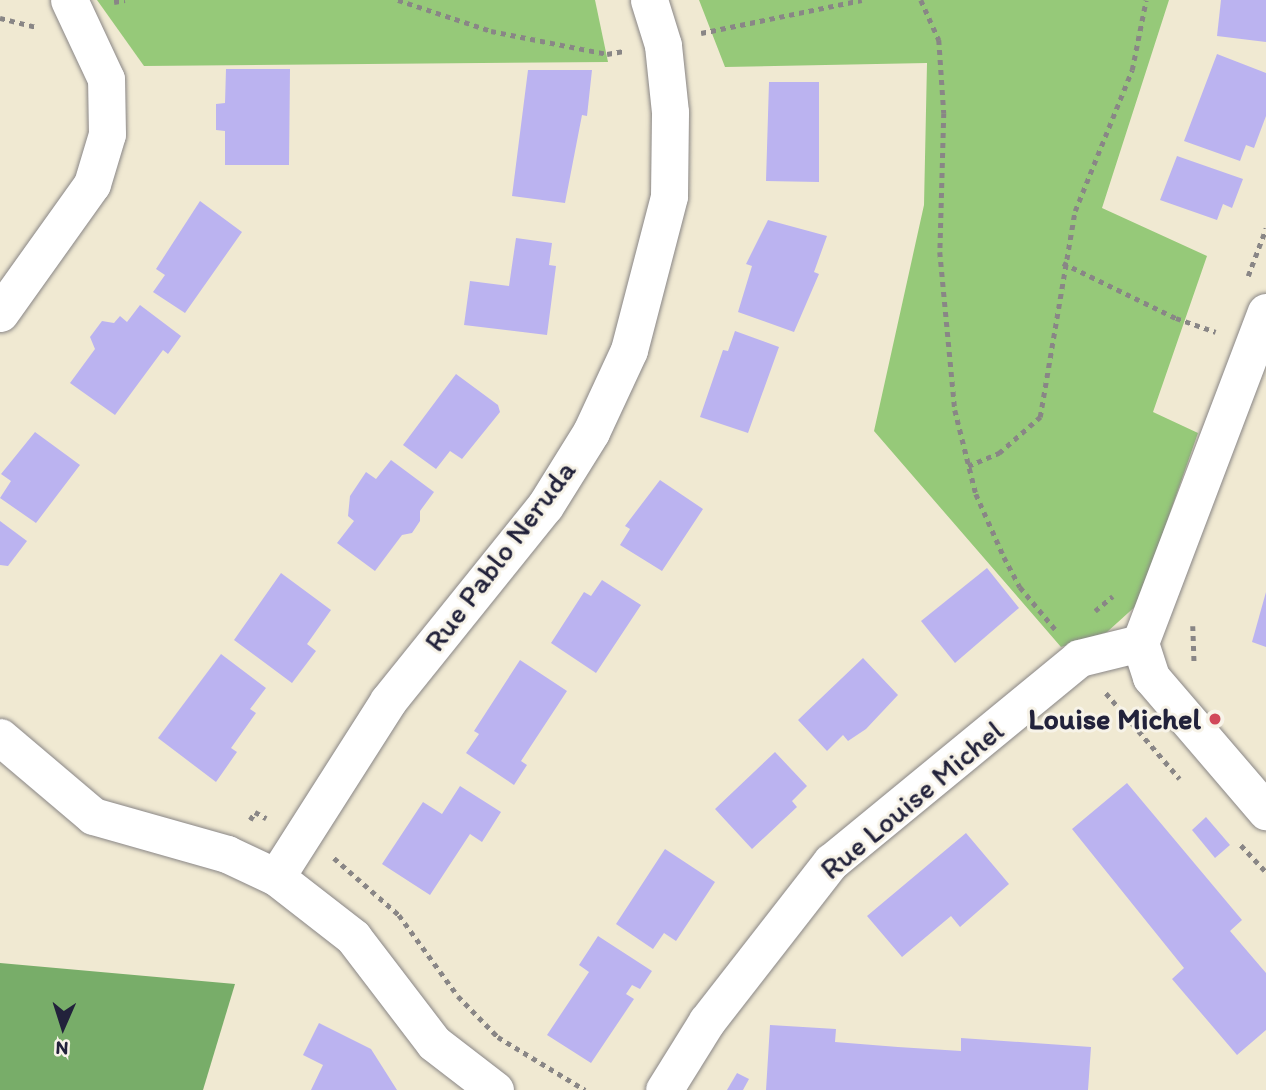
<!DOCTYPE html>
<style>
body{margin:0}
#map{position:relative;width:1266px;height:1090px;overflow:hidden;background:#f0e9d2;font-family:Itim,sans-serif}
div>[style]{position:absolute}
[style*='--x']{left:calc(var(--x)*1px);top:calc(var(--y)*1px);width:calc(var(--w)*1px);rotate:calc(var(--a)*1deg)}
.green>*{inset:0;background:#96c979}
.forest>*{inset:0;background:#78ad69}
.building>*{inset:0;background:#bbb3f0}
.path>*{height:4.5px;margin-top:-2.25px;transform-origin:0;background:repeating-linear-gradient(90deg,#898686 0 5px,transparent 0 10px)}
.roads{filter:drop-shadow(0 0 2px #898686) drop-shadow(0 0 2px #898686)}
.minor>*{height:37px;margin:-18.5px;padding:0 18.5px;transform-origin:18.5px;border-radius:18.5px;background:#fff}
.dots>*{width:19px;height:19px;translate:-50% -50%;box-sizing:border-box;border:4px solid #f7f3e8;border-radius:50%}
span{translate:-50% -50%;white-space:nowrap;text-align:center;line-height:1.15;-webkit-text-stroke:6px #f7f3e8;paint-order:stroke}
.street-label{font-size:30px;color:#22223b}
.poi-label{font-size:30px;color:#22223b;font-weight:700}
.right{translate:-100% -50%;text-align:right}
.north{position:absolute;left:28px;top:992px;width:70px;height:70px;-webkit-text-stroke:5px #f7f3e8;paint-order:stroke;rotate:183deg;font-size:19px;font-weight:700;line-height:28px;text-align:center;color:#22223b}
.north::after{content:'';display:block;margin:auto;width:24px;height:32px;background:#22223b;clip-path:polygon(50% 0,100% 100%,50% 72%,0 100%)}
</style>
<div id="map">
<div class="green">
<div style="clip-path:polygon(97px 0,595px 0,608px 62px,144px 66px)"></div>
<div style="clip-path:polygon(699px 0,1169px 0,1102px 208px,1207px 256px,1153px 412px,1198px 433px,1138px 604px,1107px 632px,1061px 647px,874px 431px,924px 205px,927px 63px,725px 67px)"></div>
</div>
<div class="forest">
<div style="clip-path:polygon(0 963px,235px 984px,203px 1090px,0 1090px)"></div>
</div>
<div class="building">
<div style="clip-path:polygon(1221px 0,1266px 0,1266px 42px,1217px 36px)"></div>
<div style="clip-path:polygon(1217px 54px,1266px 73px,1266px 116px,1254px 148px,1246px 145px,1240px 161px,1184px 141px)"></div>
<div style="clip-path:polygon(226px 69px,290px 69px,289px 165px,225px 165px,225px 131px,216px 130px,216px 104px,225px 103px)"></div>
<div style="clip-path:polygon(528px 70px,592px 70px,587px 116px,582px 115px,565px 203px,512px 196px)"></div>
<div style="clip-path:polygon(769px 82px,819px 82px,819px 182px,766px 181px)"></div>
<div style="clip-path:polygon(1177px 156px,1243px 179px,1232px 208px,1223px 204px,1217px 220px,1160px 200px)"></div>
<div style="clip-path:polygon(200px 201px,242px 232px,185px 313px,153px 292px,165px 275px,156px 269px)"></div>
<div style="clip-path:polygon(768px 220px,827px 236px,814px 272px,819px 274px,794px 332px,738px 312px,752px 266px,746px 264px)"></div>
<div style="clip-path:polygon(516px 238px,552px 243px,549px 265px,556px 266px,547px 335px,464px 325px,470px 281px,509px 286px)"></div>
<div style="clip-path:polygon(140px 305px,181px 336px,168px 354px,163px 350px,115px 415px,70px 383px,95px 349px,90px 337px,102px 321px,114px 323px,120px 316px,127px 322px)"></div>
<div style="clip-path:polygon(735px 331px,779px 347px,748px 433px,700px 417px,723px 350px,728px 351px)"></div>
<div style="clip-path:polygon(456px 374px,498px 405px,500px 412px,462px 459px,450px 451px,436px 469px,403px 445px)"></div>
<div style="clip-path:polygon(35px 432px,80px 465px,36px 523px,0 498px,11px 481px,1px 474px)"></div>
<div style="clip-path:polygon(391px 460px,434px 492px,420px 511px,420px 521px,412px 533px,402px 535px,375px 571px,337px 543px,354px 521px,348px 516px,350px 496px,366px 472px,376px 479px)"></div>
<div style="clip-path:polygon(660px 480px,703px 509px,662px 571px,620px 545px,630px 529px,625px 526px)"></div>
<div style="clip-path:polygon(0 521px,27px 541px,8px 566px,0 565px)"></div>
<div style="clip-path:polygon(987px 568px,1019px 608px,955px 663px,921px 621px)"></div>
<div style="clip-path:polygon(281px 573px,331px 610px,307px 644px,316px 651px,292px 683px,234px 640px)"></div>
<div style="clip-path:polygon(602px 580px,641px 605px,596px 673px,551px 643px,584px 592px,591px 596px)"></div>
<div style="clip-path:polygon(1266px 592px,1266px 647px,1252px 642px)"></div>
<div style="clip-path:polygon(221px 654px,266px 688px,250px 709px,256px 713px,231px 748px,237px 752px,216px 782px,158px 738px)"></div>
<div style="clip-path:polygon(863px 658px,898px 695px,866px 729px,848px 741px,843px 735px,827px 751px,798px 720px)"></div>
<div style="clip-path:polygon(520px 660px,567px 691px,521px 761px,527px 765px,514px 785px,466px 753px,479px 734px,474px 731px)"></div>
<div style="clip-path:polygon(775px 752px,807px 786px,792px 801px,797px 807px,752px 849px,715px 809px)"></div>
<div style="clip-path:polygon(1127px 783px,1242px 920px,1230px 931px,1266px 973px,1266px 1030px,1237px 1055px,1172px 979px,1184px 968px,1072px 829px)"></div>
<div style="clip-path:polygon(460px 786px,501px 812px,482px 842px,470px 834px,430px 895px,382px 864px,423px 802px,442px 814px)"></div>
<div style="clip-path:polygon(1206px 817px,1230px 845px,1215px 858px,1192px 830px)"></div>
<div style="clip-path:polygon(966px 833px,1009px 884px,960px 927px,951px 916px,902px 957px,867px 916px)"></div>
<div style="clip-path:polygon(665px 849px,715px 882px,676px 941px,664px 933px,653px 949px,616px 924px)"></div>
<div style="clip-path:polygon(598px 936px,652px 971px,640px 989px,632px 985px,626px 994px,634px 999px,591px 1063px,547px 1035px,589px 972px,579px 965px)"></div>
<div style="clip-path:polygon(319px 1023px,371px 1049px,397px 1090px,311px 1090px,323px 1065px,303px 1055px)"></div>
<div style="clip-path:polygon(770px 1025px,836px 1029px,835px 1042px,898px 1047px,961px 1051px,961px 1038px,1091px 1047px,1088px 1090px,766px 1090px)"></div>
<div style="clip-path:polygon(737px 1073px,749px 1079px,743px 1090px,727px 1090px)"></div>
</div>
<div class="path">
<div style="--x:398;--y:0;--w:98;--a:18.4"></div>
<div style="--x:491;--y:31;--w:118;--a:11.2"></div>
<div style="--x:607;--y:54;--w:17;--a:-10"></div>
<div style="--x:921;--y:0;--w:44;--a:65.8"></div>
<div style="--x:939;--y:40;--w:73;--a:86.1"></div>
<div style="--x:944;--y:113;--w:139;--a:91.6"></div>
<div style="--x:940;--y:252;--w:159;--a:84.6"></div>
<div style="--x:955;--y:410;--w:87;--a:76"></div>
<div style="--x:976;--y:494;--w:69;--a:66"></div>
<div style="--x:1004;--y:557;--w:34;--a:62"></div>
<div style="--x:1020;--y:587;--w:55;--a:50.2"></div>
<div style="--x:114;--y:2;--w:11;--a:-10"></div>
<div style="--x:0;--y:18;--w:38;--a:14"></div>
<div style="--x:701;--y:33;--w:164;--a:-11.6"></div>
<div style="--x:1063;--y:263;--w:126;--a:26"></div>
<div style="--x:1176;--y:318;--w:42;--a:19.3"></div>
<div style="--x:1248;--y:276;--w:51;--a:-69.4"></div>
<div style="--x:968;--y:466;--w:34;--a:-23"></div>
<div style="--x:999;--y:453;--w:55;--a:-41.3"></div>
<div style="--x:1040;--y:417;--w:209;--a:-80.4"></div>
<div style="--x:1075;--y:211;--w:152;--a:-68"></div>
<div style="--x:1132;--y:70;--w:71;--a:-78.7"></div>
<div style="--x:1095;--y:611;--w:23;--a:-40"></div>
<div style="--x:1193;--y:626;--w:36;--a:88"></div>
<div style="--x:1106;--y:693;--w:113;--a:49.3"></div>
<div style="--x:250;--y:820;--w:9;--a:-58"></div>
<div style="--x:255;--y:812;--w:13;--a:29"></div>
<div style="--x:1241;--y:845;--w:37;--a:47"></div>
<div style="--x:334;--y:858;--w:86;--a:41.2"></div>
<div style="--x:399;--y:915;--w:100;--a:53.9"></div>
<div style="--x:458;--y:996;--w:57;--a:45.7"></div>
<div style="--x:498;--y:1037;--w:102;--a:31.3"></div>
</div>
<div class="roads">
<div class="minor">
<div style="--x:0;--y:313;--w:158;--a:-54.5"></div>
<div style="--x:92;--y:184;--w:52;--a:-73.3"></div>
<div style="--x:107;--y:134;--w:55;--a:-91"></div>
<div style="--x:106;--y:79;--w:87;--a:-115.1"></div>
<div style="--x:1140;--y:643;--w:354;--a:-69.2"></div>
<div style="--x:1140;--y:643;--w:36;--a:72"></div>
<div style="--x:1151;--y:677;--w:177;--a:49.4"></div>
<div style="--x:0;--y:737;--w:122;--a:40.3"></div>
<div style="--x:93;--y:816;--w:139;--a:15.8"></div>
<div style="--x:227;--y:854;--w:54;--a:25.1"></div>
<div style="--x:276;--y:877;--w:98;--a:37.9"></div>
<div style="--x:353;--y:937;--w:133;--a:52.6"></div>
<div style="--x:434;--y:1043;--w:77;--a:37.6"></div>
<div style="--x:276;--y:877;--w:209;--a:-57.5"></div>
<div style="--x:388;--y:701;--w:250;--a:-51.2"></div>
<div style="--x:545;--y:506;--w:87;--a:-58.1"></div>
<div style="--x:591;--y:432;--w:90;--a:-65.1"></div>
<div style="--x:629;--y:350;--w:159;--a:-75.4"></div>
<div style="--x:669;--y:196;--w:84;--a:-89.3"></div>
<div style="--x:670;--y:112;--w:67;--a:-96"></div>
<div style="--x:663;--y:45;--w:47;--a:-107.3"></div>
<div style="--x:664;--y:1090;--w:81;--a:-58.1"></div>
<div style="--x:707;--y:1021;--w:202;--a:-52.1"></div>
<div style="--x:831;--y:862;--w:321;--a:-39.4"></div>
<div style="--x:1079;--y:658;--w:63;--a:-13.8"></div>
</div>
</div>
<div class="dots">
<div style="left:1215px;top:719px;background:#d1495b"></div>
</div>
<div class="street-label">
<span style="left:500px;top:556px;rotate:-53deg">Rue Pablo Neruda</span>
<span style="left:912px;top:800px;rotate:-40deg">Rue Louise Michel</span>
</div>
<div class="poi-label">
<span class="right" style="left:1201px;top:719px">Louise Michel</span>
</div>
<div class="north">N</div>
</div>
